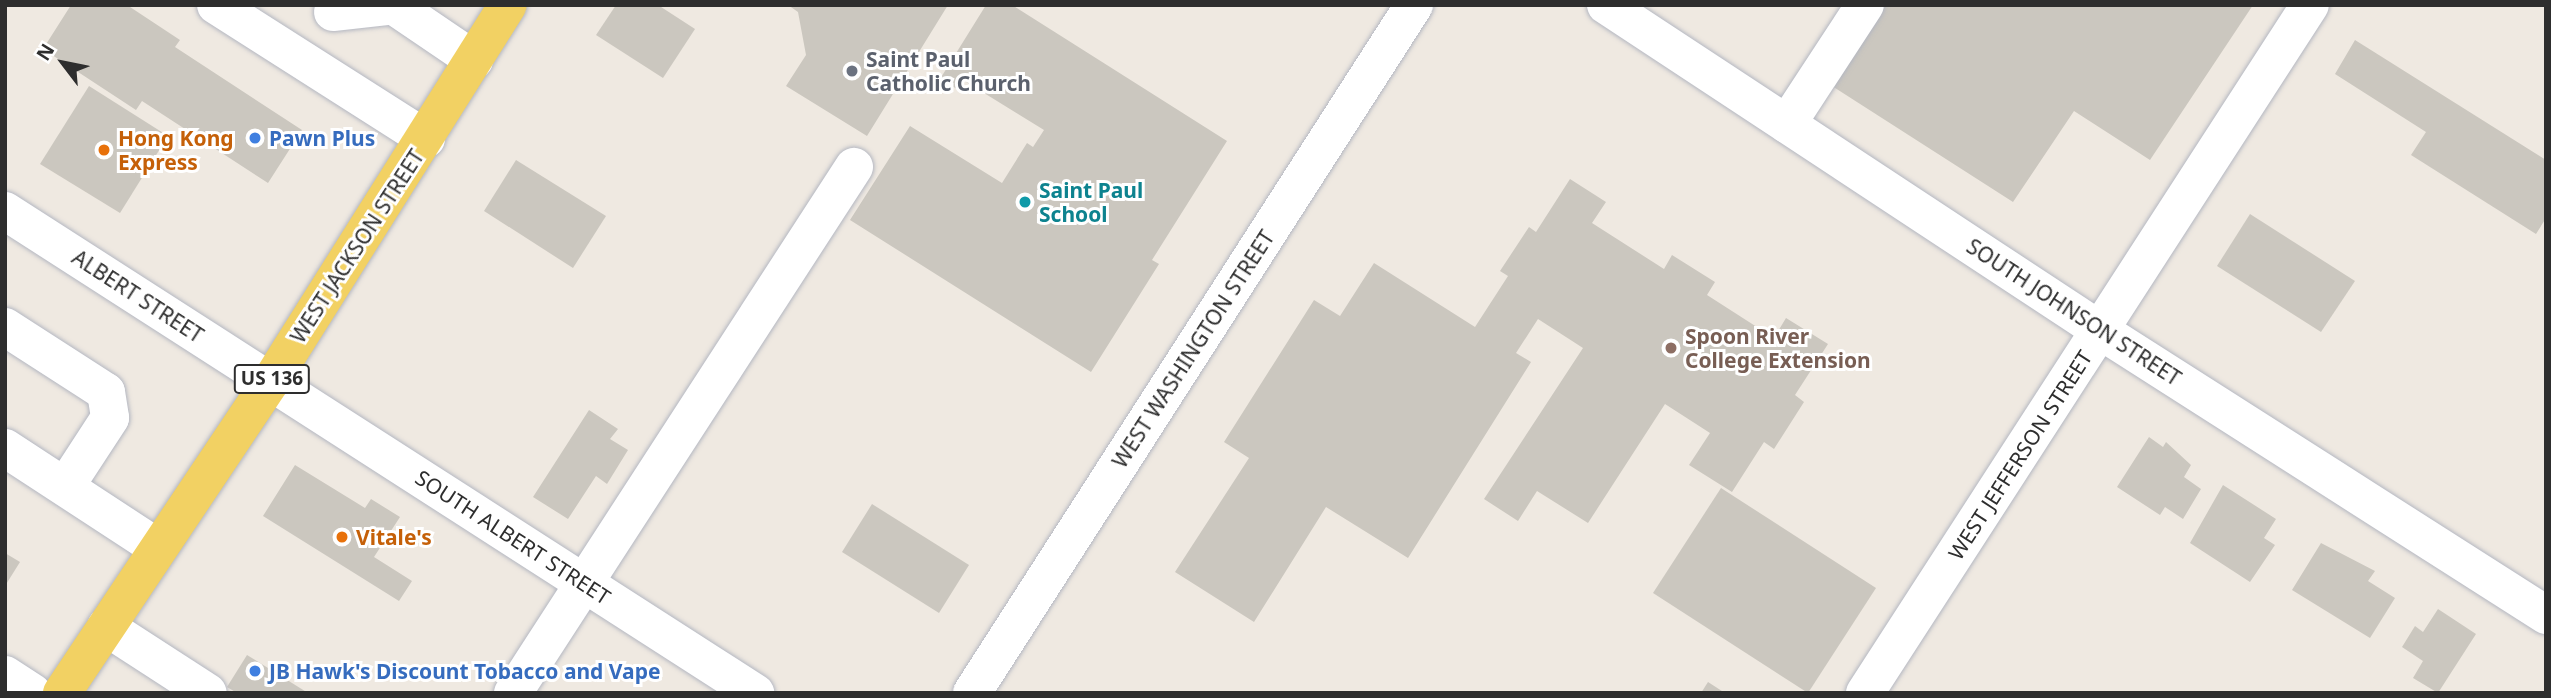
<!DOCTYPE html>
<style>
body{margin:0}
#map{position:relative;width:2551px;height:698px;overflow:hidden;background:#efe9e1;font-family:"Noto Sans",sans-serif}
div>[style]{position:absolute}
[style*='--x']{left:calc(var(--x)*1px);top:calc(var(--y)*1px);width:calc(var(--w)*1px);rotate:calc(var(--a)*1deg)}
.building>*{inset:0;background:#cbc7bf}
.roads{filter:drop-shadow(0 0 2px #b4b7c1) drop-shadow(0 0 2px #b4b7c1)}
.minor>*{height:38px;margin:-19px;padding:0 19px;transform-origin:19px;border-radius:19px;background:#fff}
.major>*{height:38px;margin:-19px;padding:0 19px;transform-origin:19px;border-radius:19px;background:#f2d163}
.dots>*{width:19px;height:19px;translate:-50% -50%;box-sizing:border-box;border:4px solid #fff;border-radius:50%}
span{translate:-50% -50%;white-space:nowrap;text-align:center;line-height:1.15;-webkit-text-stroke:6px #fff;paint-order:stroke}
.shield-label span{padding:2px 5px;background:#fff;border:2px solid;border-radius:5px;-webkit-text-stroke-width:0}
.shield-label{font-size:19px;color:#2e2e2e;font-weight:700}
.worship-label{font-size:21px;color:#5b616d;font-weight:700}
.left{translate:0 -50%;text-align:left}
.food-label{font-size:21px;color:#c56008;font-weight:700}
.shop-label{font-size:21px;color:#366cbe;font-weight:700}
.culture-label{font-size:21px;color:#0d838f;font-weight:700}
.street-label{font-size:21px;color:#2e2e2e}
.education-label{font-size:21px;color:#785e54;font-weight:700}
.frame{position:absolute;inset:0;border:7px solid #2e2e2e;pointer-events:none}
.north{position:absolute;left:28px;top:28px;width:70px;height:70px;-webkit-text-stroke:5px #fff;paint-order:stroke;rotate:302deg;font-size:19px;font-weight:700;line-height:28px;text-align:center;color:#2e2e2e}
.north::after{content:'';display:block;margin:auto;width:24px;height:32px;background:#2e2e2e;clip-path:polygon(50% 0,100% 100%,50% 72%,0 100%)}
</style>
<div id="map">
<div class="building">
<div style="clip-path:polygon(71px 5px,127px 5px,180px 40px,175px 47px,302px 130px,268px 183px,142px 101px,136px 110px,43px 49px)"></div>
<div style="clip-path:polygon(616px 5px,658px 5px,695px 29px,663px 78px,596px 35px)"></div>
<div style="clip-path:polygon(788px 5px,948px 5px,867px 136px,786px 86px,806px 55px,798px 12px)"></div>
<div style="clip-path:polygon(986px 5px,1012px 5px,1227px 141px,1152px 260px,1159px 264px,1091px 372px,850px 220px,910px 126px,1002px 183px,1027px 143px,1033px 147px,1044px 130px,963px 80px,957px 89px,940px 79px)"></div>
<div style="clip-path:polygon(1886px 5px,2253px 5px,2150px 160px,2074px 111px,2013px 202px,1832px 86px)"></div>
<div style="clip-path:polygon(2355px 40px,2546px 160px,2546px 218px,2536px 234px,2411px 155px,2426px 132px,2335px 74px)"></div>
<div style="clip-path:polygon(89px 86px,168px 136px,120px 213px,40px 164px)"></div>
<div style="clip-path:polygon(516px 160px,606px 216px,573px 268px,484px 211px)"></div>
<div style="clip-path:polygon(1570px 179px,1606px 202px,1592px 223px,1664px 269px,1672px 255px,1715px 282px,1707px 295px,1774px 338px,1786px 318px,1828px 344px,1795px 395px,1804px 402px,1774px 449px,1764px 442px,1732px 492px,1689px 465px,1710px 433px,1665px 404px,1588px 523px,1537px 491px,1518px 521px,1484px 499px,1583px 348px,1538px 319px,1516px 353px,1531px 362px,1408px 558px,1326px 507px,1254px 622px,1175px 572px,1249px 458px,1224px 442px,1314px 300px,1340px 316px,1374px 263px,1475px 327px,1508px 276px,1500px 271px,1529px 227px,1536px 232px)"></div>
<div style="clip-path:polygon(2250px 214px,2355px 281px,2321px 332px,2217px 266px)"></div>
<div style="clip-path:polygon(589px 410px,618px 429px,610px 439px,628px 450px,607px 484px,596px 476px,568px 519px,533px 497px)"></div>
<div style="clip-path:polygon(2149px 437px,2163px 447px,2166px 442px,2191px 465px,2184px 477px,2201px 489px,2183px 519px,2165px 507px,2160px 515px,2117px 487px)"></div>
<div style="clip-path:polygon(295px 465px,365px 508px,371px 499px,400px 517px,374px 557px,412px 581px,399px 601px,263px 516px)"></div>
<div style="clip-path:polygon(2223px 485px,2276px 519px,2264px 538px,2275px 545px,2250px 582px,2190px 543px)"></div>
<div style="clip-path:polygon(1721px 488px,1876px 588px,1808px 693px,1653px 593px)"></div>
<div style="clip-path:polygon(872px 504px,969px 565px,939px 613px,842px 552px)"></div>
<div style="clip-path:polygon(2321px 543px,2375px 571px,2368px 581px,2395px 598px,2370px 638px,2292px 590px)"></div>
<div style="clip-path:polygon(5px 553px,20px 562px,5px 586px)"></div>
<div style="clip-path:polygon(2438px 609px,2476px 634px,2438px 693px,2413px 678px,2423px 661px,2402px 647px,2415px 626px,2423px 632px)"></div>
<div style="clip-path:polygon(247px 655px,308px 693px,237px 693px,227px 687px)"></div>
<div style="clip-path:polygon(1708px 682px,1725px 693px,1701px 693px)"></div>
</div>
<div class="roads">
<div class="minor">
<div style="--x:216;--y:5;--w:249;--a:32.5"></div>
<div style="--x:393;--y:5;--w:98;--a:34.2"></div>
<div style="--x:1606;--y:5;--w:593;--a:33.37"></div>
<div style="--x:2101;--y:331;--w:528;--a:32.55"></div>
<div style="--x:333;--y:12;--w:63;--a:-6.3"></div>
<div style="--x:1787;--y:124;--w:142;--a:-56.8"></div>
<div style="--x:5;--y:211;--w:892;--a:32.73"></div>
<div style="--x:5;--y:327;--w:120;--a:32.8"></div>
<div style="--x:106;--y:392;--w:26;--a:81"></div>
<div style="--x:110;--y:418;--w:82;--a:123.1"></div>
<div style="--x:5;--y:448;--w:183;--a:33.2"></div>
<div style="--x:106;--y:627;--w:121;--a:32.9"></div>
<div style="--x:5;--y:675;--w:33;--a:33"></div>
<div style="--x:513;--y:693;--w:627;--a:-57.05"></div>
<div style="--x:972;--y:693;--w:818;--a:-57.28"></div>
<div style="--x:1865;--y:693;--w:819;--a:-57.11"></div>
</div>
<div class="major">
<div style="--x:62;--y:693;--w:376;--a:-56.2"></div>
<div style="--x:271;--y:381;--w:444;--a:-57.8"></div>
</div>
</div>
<div class="dots">
<div style="left:852px;top:71px;background:#6b7280"></div>
<div style="left:255px;top:138px;background:#3f7fe0"></div>
<div style="left:104px;top:150px;background:#e8710a"></div>
<div style="left:1025px;top:202px;background:#0f9aa8"></div>
<div style="left:1671px;top:348px;background:#8d6e63"></div>
<div style="left:342px;top:537px;background:#e8710a"></div>
<div style="left:255px;top:671px;background:#3f7fe0"></div>
</div>
<div class="shield-label">
<span style="left:272px;top:379px">US 136</span>
</div>
<div class="worship-label">
<span class="left" style="left:866px;top:71px">Saint Paul<br>Catholic Church</span>
</div>
<div class="food-label">
<span class="left" style="left:118px;top:150px">Hong Kong<br>Express</span>
<span class="left" style="left:356px;top:537px">Vitale's</span>
</div>
<div class="shop-label">
<span class="left" style="left:269px;top:138px">Pawn Plus</span>
<span class="left" style="left:269px;top:671px">JB Hawk's Discount Tobacco and Vape</span>
</div>
<div class="culture-label">
<span class="left" style="left:1039px;top:202px">Saint Paul<br>School</span>
</div>
<div class="street-label">
<span style="left:357px;top:246px;rotate:-57deg">WEST JACKSON STREET</span>
<span style="left:138px;top:296px;rotate:33deg">ALBERT STREET</span>
<span style="left:2074px;top:312px;rotate:33deg">SOUTH JOHNSON STREET</span>
<span style="left:1193px;top:349px;rotate:-57deg">WEST WASHINGTON STREET</span>
<span style="left:2020px;top:455px;rotate:-57deg">WEST JEFFERSON STREET</span>
<span style="left:513px;top:537px;rotate:33deg">SOUTH ALBERT STREET</span>
</div>
<div class="education-label">
<span class="left" style="left:1685px;top:348px">Spoon River<br>College Extension</span>
</div>
<div class="frame"></div>
<div class="north">N</div>
</div>
